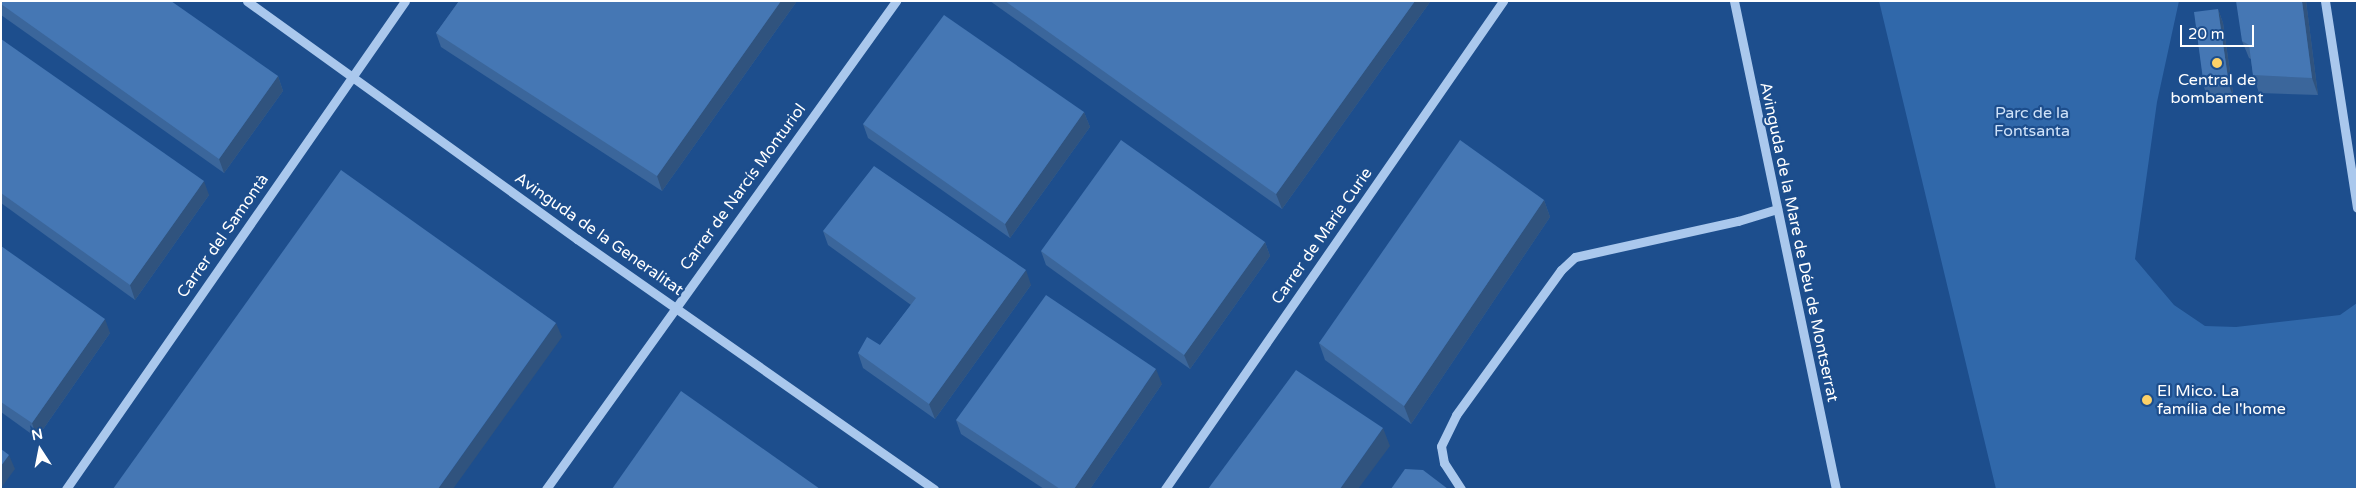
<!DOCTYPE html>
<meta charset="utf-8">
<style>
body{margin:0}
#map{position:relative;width:2358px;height:490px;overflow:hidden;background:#1d4e8d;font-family:"Varela Round",sans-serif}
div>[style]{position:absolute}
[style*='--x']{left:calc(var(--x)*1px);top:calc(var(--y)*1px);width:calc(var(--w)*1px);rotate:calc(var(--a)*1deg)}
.green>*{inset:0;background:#3068aa}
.minor>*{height:9px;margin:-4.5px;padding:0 4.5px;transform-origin:4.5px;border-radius:4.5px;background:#aac8ed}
.wall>*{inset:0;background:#3b669b}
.shaded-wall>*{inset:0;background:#30537e}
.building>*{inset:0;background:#4577b4}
.dots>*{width:14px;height:14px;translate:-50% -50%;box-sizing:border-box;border:2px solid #1d4e8d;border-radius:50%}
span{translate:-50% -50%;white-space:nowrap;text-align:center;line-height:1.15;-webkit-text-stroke:4.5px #1d4e8d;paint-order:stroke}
.poi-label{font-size:16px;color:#fff}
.left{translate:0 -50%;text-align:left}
.park-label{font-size:16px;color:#cfe2f9}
.street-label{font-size:16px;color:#fff}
.frame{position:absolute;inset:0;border:2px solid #fff;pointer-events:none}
.north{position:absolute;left:15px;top:425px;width:50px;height:50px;-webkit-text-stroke:4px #1d4e8d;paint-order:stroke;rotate:349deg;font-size:14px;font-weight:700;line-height:20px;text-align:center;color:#fff}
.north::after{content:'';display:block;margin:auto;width:18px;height:22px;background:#fff;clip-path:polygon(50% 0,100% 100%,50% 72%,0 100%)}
.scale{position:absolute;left:2180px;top:25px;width:74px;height:22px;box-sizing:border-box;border:2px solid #fff;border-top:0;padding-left:6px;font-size:15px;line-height:18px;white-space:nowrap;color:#fff;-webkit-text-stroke:4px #1d4e8d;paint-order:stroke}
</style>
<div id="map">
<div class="green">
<div style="clip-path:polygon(1879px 1px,2179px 1px,2157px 102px,2135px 259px,2174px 305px,2205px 326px,2236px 327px,2340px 315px,2357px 303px,2357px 489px,1996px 489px)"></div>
</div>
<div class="minor">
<div style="--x:247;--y:1;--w:407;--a:35.8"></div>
<div style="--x:577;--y:239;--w:436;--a:35"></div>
<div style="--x:1734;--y:1;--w:499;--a:78.2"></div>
<div style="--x:2325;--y:1;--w:209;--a:81.2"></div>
<div style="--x:66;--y:489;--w:594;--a:-55.21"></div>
<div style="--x:546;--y:489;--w:601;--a:-54.35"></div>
<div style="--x:1165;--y:489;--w:594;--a:-55.29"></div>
<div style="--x:1461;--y:489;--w:31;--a:-123"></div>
<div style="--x:1444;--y:463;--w:17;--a:-100"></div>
<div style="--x:1441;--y:446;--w:34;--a:-64"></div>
<div style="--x:1456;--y:415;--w:179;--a:-54.1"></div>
<div style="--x:1561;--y:270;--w:19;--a:-43"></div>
<div style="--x:1575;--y:257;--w:167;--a:-12.5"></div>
<div style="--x:1738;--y:221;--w:41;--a:-17.1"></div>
</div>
<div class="wall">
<div style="clip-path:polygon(1px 1px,278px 76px,283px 91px,224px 173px,1px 15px)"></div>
<div style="clip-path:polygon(459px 1px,797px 1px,662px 191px,441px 47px,436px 33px)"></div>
<div style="clip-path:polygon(990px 1px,1429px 1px,1430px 2px,1282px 209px)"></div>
<div style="clip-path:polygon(2306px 1px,2318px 95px,2259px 93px,2253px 75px,2251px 59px,2249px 58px,2242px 41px)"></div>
<div style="clip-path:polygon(2218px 9px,2223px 23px,2234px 100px,2209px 102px,2204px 87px)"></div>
<div style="clip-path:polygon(1px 39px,209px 195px,135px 300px,1px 203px)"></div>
<div style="clip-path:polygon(1084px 112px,1090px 127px,1010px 238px,868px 138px,863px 124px)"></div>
<div style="clip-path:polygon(1544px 200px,1550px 217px,1411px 424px,1325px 360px,1319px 343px)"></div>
<div style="clip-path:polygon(823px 231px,1031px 285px,935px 419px,863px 368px,858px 353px,880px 345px,911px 305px,828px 245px)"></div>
<div style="clip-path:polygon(1265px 242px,1270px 256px,1190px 369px,1046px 265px,1041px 251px)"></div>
<div style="clip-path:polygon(1px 246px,110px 333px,37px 438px,1px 412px)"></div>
<div style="clip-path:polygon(1162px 384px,1090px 489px,1044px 489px,961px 434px,956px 420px)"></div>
</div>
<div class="shaded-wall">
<div style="clip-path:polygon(781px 1px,797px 1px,662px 191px,657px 176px)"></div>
<div style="clip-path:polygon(1415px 1px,1429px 1px,1430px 2px,1282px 209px,1276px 194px)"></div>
<div style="clip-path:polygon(2302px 1px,2306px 1px,2318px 95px,2312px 78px)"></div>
<div style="clip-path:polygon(2218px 9px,2223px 23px,2234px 100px,2229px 85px)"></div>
<div style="clip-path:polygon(278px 76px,283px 91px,224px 173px,219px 159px)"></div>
<div style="clip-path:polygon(1084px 112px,1090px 127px,1010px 238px,1005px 224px)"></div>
<div style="clip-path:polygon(204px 181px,209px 195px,135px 300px,130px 285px)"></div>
<div style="clip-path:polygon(1544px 200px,1550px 217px,1411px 424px,1404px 406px)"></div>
<div style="clip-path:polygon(1265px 242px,1270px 256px,1190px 369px,1184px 355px)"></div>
<div style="clip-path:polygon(1026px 270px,1031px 285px,935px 419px,929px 404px)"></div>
<div style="clip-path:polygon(105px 319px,110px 333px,37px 438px,32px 423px)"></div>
<div style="clip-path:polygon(556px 323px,562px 337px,453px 489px,438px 489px)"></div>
<div style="clip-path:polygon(1156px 369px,1162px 384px,1090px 489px,1074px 489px)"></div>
<div style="clip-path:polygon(1383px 428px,1390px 446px,1358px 489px,1340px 489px)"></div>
<div style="clip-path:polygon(9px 455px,15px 469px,1px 488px,1px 466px)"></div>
</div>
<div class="building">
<div style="clip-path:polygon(1px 1px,171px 1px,278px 76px,219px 159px,1px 4px)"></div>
<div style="clip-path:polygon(459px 1px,781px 1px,657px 176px,436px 33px)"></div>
<div style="clip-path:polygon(1005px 1px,1415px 1px,1276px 194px)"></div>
<div style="clip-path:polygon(2236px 1px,2302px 1px,2312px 78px,2253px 75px,2249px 45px,2242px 41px)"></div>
<div style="clip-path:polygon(2218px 9px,2229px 85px,2204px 87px,2194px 12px)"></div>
<div style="clip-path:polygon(944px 15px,1084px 112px,1005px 224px,863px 124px)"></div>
<div style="clip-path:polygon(1px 39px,204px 181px,130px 285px,1px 193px)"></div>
<div style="clip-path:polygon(1121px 140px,1265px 242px,1184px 355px,1041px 251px)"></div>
<div style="clip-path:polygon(1460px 140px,1544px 200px,1404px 406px,1319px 343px)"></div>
<div style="clip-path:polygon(874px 166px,1026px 270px,929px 404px,858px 353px,867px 337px,880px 345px,916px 298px,823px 231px)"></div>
<div style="clip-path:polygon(341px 170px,556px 323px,438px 489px,113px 489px)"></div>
<div style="clip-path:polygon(1px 246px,105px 319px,32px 423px,1px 402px)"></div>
<div style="clip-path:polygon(1046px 295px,1156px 369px,1074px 489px,1060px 489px,956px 420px)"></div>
<div style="clip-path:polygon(1296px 370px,1383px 428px,1340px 489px,1208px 489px)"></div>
<div style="clip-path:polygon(681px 391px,820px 489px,612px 489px)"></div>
<div style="clip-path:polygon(1px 449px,9px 455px,1px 466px)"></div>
<div style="clip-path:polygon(1405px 469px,1423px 470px,1448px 489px,1391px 489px)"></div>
</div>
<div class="dots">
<div style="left:2217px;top:63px;background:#fcd168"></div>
<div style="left:2147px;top:400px;background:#fcd168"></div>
</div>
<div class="poi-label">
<span style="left:2217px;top:89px">Central de<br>bombament</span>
<span class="left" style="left:2157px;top:400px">El Mico. La<br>família de l'home</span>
</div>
<div class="park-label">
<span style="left:2032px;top:122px">Parc de la<br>Fontsanta</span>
</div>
<div class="street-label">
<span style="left:743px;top:187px;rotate:-54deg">Carrer de Narcís Monturiol</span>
<span style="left:599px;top:234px;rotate:35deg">Avinguda de la Generalitat</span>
<span style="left:223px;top:236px;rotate:-55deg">Carrer del Samontà</span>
<span style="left:1322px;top:236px;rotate:-55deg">Carrer de Marie Curie</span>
<span style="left:1799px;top:242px;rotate:78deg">Avinguda de la Mare de Déu de Montserrat</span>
</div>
<div class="frame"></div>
<div class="north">N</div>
<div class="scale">20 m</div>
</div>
